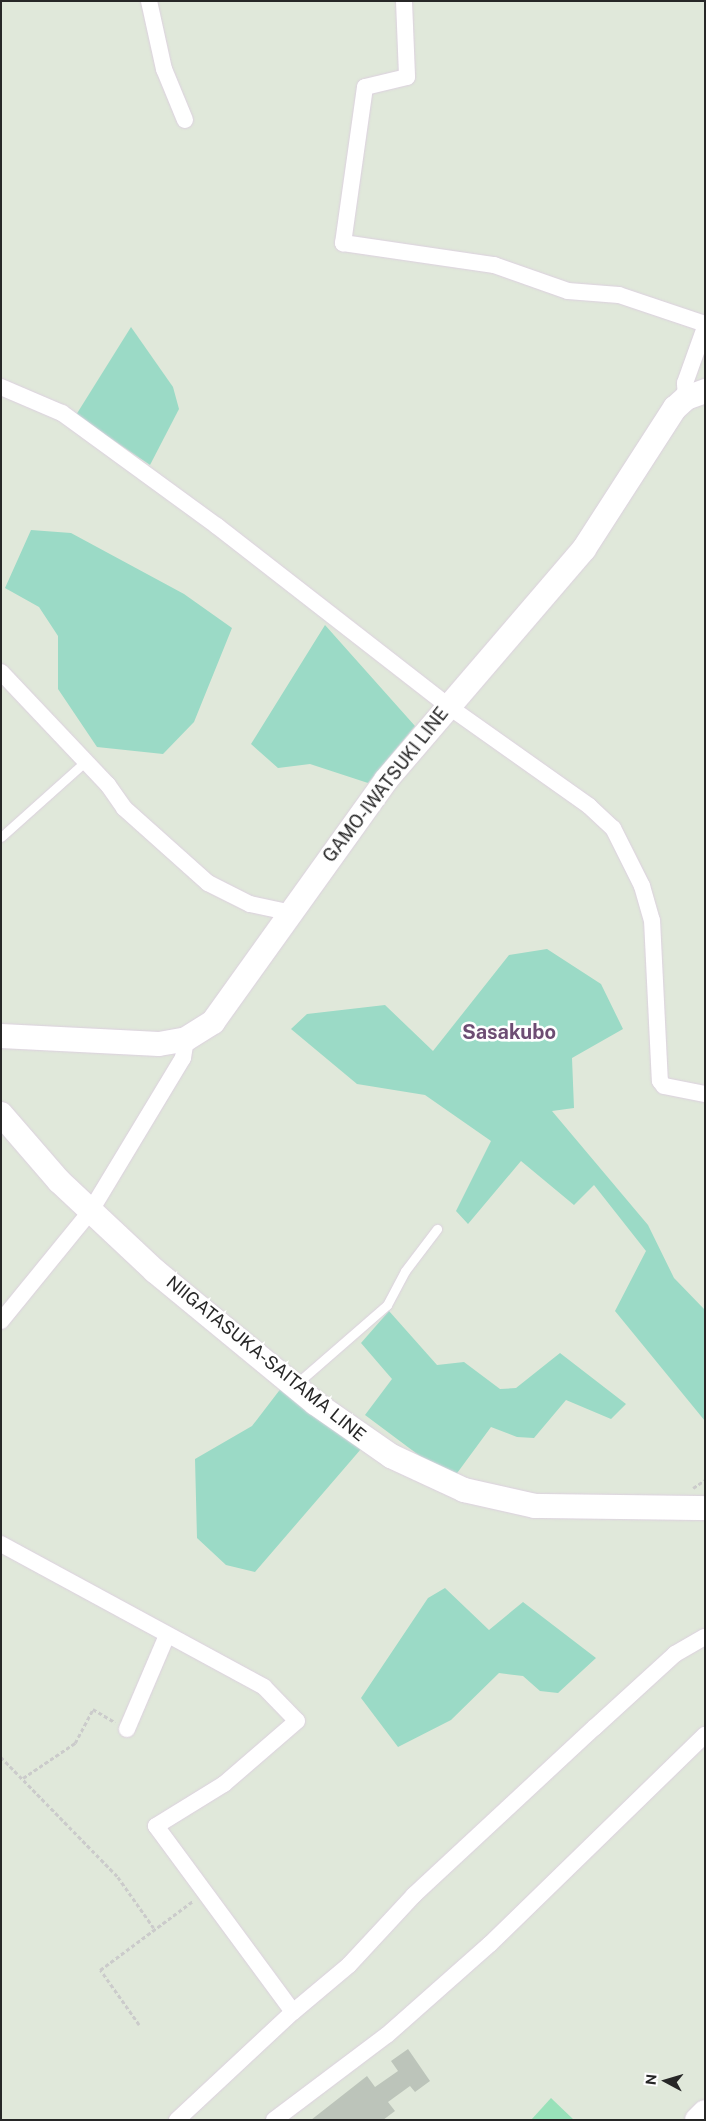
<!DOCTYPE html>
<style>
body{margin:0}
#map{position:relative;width:706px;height:2121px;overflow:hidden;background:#e0e8da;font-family:"Public Sans",sans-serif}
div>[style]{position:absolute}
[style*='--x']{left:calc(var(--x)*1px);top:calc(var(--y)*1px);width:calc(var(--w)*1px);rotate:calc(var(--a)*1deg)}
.green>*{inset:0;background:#9bdac6}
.pitch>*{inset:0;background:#98e1b9}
.building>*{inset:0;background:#bcc4ba}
.path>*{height:2.5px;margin-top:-1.25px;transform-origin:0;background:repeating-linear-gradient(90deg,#cbcbcb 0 4px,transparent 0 6.5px)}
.roads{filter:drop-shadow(0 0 1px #dcd0df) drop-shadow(0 0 1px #dcd0df)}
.lane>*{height:9px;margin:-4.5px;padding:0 4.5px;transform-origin:4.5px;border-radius:4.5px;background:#fff}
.street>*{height:16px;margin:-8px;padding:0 8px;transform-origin:8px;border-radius:8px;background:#fff}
.secondary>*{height:24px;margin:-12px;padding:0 12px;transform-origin:12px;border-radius:12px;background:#fff}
span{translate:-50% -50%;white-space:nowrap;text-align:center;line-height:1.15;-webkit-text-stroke:5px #fff;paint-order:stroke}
.street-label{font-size:18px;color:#272727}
.quarter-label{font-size:20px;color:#6d4d73;font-weight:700}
.frame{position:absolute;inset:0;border:2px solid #272727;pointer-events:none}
.north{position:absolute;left:641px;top:2056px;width:50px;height:50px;-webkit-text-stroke:4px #fff;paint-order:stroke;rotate:276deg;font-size:14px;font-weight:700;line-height:20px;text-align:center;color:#272727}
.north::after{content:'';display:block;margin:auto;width:18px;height:22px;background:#272727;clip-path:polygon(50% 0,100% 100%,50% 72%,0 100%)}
</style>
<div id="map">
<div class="green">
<div style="clip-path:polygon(131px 327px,173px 387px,179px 409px,150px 465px,76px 415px)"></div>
<div style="clip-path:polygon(31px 530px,71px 533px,184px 594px,232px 628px,194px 722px,163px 754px,97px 747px,58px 689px,58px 636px,39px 607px,5px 588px)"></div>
<div style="clip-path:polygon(325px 625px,415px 726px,368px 783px,310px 764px,278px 768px,251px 744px)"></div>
<div style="clip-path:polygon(547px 949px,601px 984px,623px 1029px,572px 1058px,574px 1108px,552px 1111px,648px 1225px,674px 1278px,705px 1310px,705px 1421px,615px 1311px,646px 1251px,594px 1185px,574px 1205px,521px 1161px,468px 1224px,456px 1211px,491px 1141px,425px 1095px,357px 1084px,291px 1029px,307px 1014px,385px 1005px,433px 1051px,509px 955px)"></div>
<div style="clip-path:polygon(389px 1311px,437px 1365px,464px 1362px,500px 1389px,516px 1388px,560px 1353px,626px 1404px,611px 1419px,566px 1400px,534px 1438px,517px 1437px,491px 1427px,452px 1480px,365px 1415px,392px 1379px,361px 1343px)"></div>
<div style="clip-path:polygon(285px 1383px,361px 1449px,255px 1572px,226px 1565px,197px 1538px,195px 1459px,252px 1426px)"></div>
<div style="clip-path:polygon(445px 1588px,489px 1630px,523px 1602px,596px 1658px,558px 1693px,540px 1691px,523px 1676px,499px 1673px,451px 1720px,398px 1747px,361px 1698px,428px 1598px)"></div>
</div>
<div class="pitch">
<div style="clip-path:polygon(551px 2098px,574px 2120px,531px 2120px)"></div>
</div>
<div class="building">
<div style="clip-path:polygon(408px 2049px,430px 2081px,415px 2092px,410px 2086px,388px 2102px,395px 2111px,383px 2120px,311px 2120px,367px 2076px,375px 2087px,398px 2071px,391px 2061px)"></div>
</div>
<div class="path">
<div style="--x:693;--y:1488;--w:14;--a:-34"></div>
<div style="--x:1;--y:1757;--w:168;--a:45.7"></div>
<div style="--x:118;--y:1877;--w:62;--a:54.8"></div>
<div style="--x:23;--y:1778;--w:63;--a:-33.9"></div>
<div style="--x:75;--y:1743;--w:38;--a:-62"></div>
<div style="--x:93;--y:1709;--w:26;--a:31"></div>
<div style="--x:139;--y:2025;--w:67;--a:-125.3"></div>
<div style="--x:100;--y:1970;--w:116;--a:-36.6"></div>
</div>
<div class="roads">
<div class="lane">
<div style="--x:1;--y:837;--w:114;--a:-41.8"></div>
<div style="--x:295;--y:1385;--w:122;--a:-41"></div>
<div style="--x:387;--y:1305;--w:38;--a:-62"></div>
<div style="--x:405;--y:1271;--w:53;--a:-52.7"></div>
</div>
<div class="street">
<div style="--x:149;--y:1;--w:70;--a:77.6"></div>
<div style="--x:164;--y:69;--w:55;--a:67.6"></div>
<div style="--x:404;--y:1;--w:76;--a:87.7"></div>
<div style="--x:407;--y:77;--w:43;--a:166.6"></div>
<div style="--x:365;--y:87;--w:158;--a:98"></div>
<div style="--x:343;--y:243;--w:153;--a:8.3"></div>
<div style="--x:494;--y:265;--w:78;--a:19.4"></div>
<div style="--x:568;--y:291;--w:51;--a:4.5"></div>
<div style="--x:619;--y:295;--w:91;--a:18.6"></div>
<div style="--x:1;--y:387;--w:66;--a:23.1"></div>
<div style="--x:62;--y:413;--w:192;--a:36.1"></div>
<div style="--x:217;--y:526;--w:293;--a:37.9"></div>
<div style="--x:448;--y:706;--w:173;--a:35.3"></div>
<div style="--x:589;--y:806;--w:33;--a:43"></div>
<div style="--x:613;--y:828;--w:65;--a:63.4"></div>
<div style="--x:642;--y:886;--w:35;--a:74"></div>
<div style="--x:652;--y:920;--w:161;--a:87.2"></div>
<div style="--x:660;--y:1081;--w:6;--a:51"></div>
<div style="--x:664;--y:1086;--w:42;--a:11"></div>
<div style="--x:686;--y:398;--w:15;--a:-94"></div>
<div style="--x:685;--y:383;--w:59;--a:-70.3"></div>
<div style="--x:1;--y:672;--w:156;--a:46.6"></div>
<div style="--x:108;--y:785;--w:28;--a:55"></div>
<div style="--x:124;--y:808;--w:113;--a:41.8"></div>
<div style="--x:208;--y:883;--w:47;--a:26.6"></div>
<div style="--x:250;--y:904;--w:43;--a:12.1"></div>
<div style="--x:1;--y:1321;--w:141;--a:-50.8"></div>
<div style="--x:90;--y:1212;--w:180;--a:-58.9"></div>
<div style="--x:183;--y:1058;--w:19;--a:-81"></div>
<div style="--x:1;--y:1544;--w:299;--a:28.5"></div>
<div style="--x:264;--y:1687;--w:47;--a:45.9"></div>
<div style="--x:297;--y:1721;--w:96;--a:139.2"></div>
<div style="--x:224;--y:1784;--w:80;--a:148.3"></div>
<div style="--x:156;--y:1826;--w:231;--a:53.6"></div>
<div style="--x:127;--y:1729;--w:102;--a:-66.9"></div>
<div style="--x:177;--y:2120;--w:158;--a:-43"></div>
<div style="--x:293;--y:2012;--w:73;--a:-40"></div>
<div style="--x:349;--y:1965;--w:96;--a:-47.1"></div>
<div style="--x:414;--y:1895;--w:246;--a:-42.9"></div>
<div style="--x:594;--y:1728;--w:110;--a:-42.4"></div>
<div style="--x:675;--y:1654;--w:34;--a:-30"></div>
<div style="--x:274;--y:2120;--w:141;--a:-37"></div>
<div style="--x:387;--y:2035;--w:137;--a:-41.5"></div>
<div style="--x:490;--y:1944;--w:300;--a:-44.2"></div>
</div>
<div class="secondary">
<div style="--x:1;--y:1036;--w:158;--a:2.9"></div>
<div style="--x:159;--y:1044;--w:27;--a:-10"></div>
<div style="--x:186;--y:1039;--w:32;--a:-32"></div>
<div style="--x:213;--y:1022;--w:297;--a:-54.4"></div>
<div style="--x:386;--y:780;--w:304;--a:-49.4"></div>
<div style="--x:584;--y:549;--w:168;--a:-57.2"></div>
<div style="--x:675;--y:408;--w:15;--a:-42"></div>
<div style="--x:686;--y:398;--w:20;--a:-20"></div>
<div style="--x:1;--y:1114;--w:89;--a:49.1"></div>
<div style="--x:59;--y:1181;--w:132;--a:43.2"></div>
<div style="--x:155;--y:1271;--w:207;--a:39.5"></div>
<div style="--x:315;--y:1403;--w:93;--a:34.9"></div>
<div style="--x:391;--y:1456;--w:81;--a:25"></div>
<div style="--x:464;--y:1490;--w:73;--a:12.7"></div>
<div style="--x:535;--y:1506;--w:170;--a:0.7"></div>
<div style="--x:697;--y:2120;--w:11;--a:-45"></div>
</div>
</div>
<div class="street-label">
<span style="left:386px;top:785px;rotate:-52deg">GAMO-IWATSUKI LINE</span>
<span style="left:266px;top:1359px;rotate:39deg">NIIGATASUKA-SAITAMA LINE</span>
</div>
<div class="quarter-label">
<span style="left:509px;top:1032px">Sasakubo</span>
</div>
<div class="frame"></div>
<div class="north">N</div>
</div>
